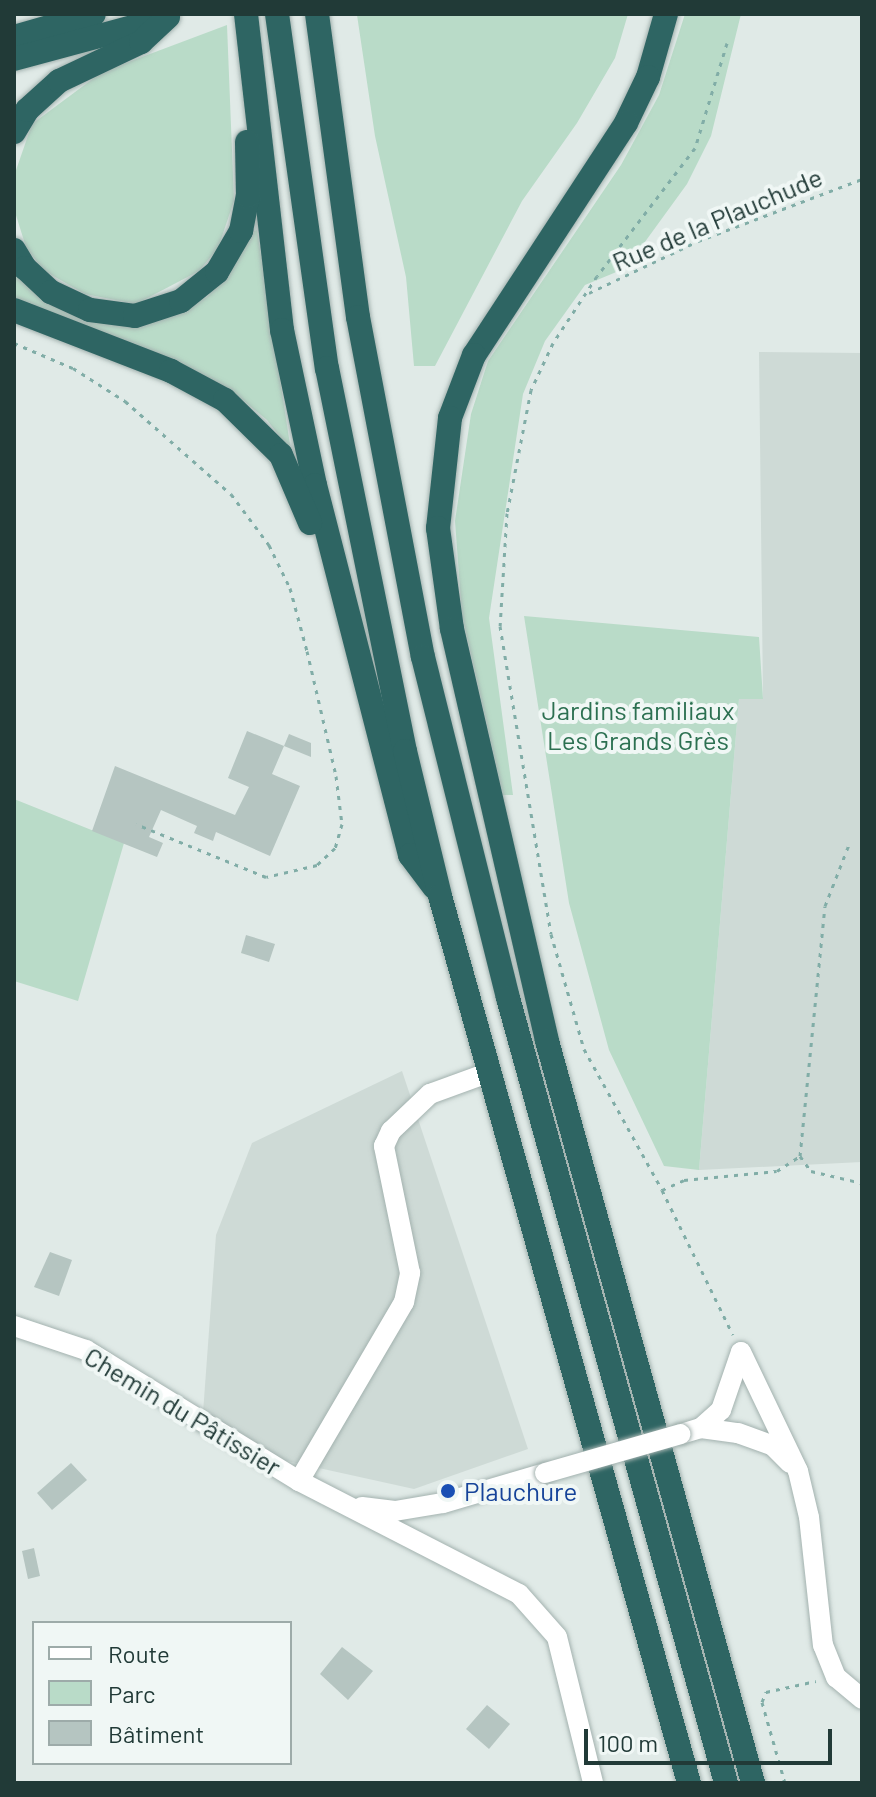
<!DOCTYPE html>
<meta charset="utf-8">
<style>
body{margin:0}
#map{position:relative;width:876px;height:1797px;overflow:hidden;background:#e0eae7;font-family:Barlow,sans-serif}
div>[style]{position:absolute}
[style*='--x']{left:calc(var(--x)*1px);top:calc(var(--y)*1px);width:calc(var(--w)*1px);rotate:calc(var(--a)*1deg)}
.built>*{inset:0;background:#cedad6}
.green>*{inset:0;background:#b9dbc8}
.building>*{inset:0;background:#b5c5c1}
.path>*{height:3px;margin-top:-1.5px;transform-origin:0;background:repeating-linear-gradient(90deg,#81ada7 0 4px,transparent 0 10px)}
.roads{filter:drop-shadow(0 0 2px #a3b2af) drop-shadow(0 0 2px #a3b2af)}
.minor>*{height:20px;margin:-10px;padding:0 10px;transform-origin:10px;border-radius:10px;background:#fff}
.highway>*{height:24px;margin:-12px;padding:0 12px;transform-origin:12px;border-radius:12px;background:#2e6563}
.bridges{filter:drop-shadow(0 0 2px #a3b2af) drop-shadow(0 0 2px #a3b2af)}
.minor-bridge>*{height:20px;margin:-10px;padding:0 10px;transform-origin:10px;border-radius:10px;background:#fff}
.dots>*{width:22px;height:22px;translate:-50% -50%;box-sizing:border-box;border:4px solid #f0f7f5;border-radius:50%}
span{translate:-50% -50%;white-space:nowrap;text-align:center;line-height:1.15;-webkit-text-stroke:8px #f0f7f5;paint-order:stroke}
.street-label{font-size:26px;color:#213a37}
.park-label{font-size:26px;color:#2c7051}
.transit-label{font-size:26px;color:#164399}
.left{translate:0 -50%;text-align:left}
.frame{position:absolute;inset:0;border:16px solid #213a37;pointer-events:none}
.legend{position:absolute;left:32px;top:1621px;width:260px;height:144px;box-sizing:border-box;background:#f0f7f5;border:2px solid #9daba9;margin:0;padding:10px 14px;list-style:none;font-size:24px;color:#213a37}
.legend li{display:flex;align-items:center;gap:16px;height:40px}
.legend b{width:40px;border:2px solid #9daba9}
.scale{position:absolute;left:584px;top:1729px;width:248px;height:36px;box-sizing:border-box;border:4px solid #213a37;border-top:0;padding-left:10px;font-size:24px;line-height:28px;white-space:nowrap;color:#213a37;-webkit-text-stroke:6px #f0f7f5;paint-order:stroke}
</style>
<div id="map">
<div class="built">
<div style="clip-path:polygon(759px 352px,862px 353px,862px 1162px,699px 1170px,739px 699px,763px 698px)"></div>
<div style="clip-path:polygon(402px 1071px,528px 1449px,414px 1489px,278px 1459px,203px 1413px,216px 1235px,252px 1143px)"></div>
</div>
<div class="green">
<div style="clip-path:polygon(628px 14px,615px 58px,577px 123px,522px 201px,435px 366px,414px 366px,406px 277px,375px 136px,357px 15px)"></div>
<div style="clip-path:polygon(685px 14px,741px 14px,711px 136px,687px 184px,626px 268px,585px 285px,545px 341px,523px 394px,489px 618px,513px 795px,503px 795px,462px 615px,455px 521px,471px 414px,488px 361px,621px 165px,659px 95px)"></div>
<div style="clip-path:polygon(227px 25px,234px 201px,218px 248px,199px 271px,136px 304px,85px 294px,43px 270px,26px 247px,14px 209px,14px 176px,32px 124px,102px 72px)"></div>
<div style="clip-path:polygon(257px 230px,291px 451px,267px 420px,228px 388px,14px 302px,14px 267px,128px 323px,156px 322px,207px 297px,225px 276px,248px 234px)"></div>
<div style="clip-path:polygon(524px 616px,759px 637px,763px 699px,739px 699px,699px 1170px,664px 1166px,609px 1050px,569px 903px)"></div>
<div style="clip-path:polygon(14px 799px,124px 843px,78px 1001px,14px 981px)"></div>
</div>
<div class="building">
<div style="clip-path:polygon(247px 731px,284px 746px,272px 774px,300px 786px,270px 856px,216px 832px,213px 841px,194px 833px,197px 826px,161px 810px,149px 837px,163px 843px,157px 857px,92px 831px,115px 766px,235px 815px,249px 787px,228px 778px)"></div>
<div style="clip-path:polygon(289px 734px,311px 743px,311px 757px,284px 746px)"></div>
<div style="clip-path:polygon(246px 935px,275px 944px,269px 962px,241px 953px)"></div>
<div style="clip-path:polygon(50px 1252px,72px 1260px,59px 1296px,34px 1287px)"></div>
<div style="clip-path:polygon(71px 1463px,87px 1480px,52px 1510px,37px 1493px)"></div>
<div style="clip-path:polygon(34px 1548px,40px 1576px,28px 1579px,22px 1551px)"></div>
<div style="clip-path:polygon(342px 1647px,373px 1671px,348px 1700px,320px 1674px)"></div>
<div style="clip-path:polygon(487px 1705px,510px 1724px,489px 1749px,466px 1729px)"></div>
</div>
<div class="path">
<div style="--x:727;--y:43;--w:110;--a:106.9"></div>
<div style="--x:695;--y:148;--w:161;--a:127.4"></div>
<div style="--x:597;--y:276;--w:80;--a:123.3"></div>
<div style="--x:553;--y:343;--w:52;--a:115.1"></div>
<div style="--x:531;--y:390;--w:125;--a:101"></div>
<div style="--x:507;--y:513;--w:113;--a:93.5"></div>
<div style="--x:500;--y:626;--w:312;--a:80.6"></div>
<div style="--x:551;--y:934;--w:120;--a:74"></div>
<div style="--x:584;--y:1049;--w:161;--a:61"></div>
<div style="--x:662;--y:1190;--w:161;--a:63.9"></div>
<div style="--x:589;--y:293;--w:121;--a:-25.5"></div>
<div style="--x:698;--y:241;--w:175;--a:-20.7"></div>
<div style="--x:14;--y:343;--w:64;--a:23"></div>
<div style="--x:73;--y:368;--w:62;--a:32.4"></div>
<div style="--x:125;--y:401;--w:141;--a:41.3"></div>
<div style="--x:231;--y:494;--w:64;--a:53.3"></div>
<div style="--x:269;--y:545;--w:48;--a:64"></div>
<div style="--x:290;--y:588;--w:65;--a:74.9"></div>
<div style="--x:307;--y:651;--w:128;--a:76.9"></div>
<div style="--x:336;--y:776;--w:48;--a:82.9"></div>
<div style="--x:342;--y:824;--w:25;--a:106"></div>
<div style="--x:335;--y:848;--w:25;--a:137"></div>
<div style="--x:317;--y:865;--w:52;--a:166.8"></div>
<div style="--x:266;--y:877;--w:140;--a:-157.8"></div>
<div style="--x:800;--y:1156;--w:251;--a:-84.3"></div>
<div style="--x:825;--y:906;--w:69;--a:-68.7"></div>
<div style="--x:662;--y:1190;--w:24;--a:-24"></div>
<div style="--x:684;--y:1180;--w:93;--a:-5.5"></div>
<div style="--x:777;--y:1171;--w:27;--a:-33"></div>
<div style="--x:800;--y:1156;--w:19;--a:54"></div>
<div style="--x:811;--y:1171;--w:52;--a:13.2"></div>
<div style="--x:785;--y:1783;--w:84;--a:-105.9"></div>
<div style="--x:762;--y:1702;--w:11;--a:-68"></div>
<div style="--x:766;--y:1692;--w:51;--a:-12.4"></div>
</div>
<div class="roads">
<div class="minor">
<div style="--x:14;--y:1326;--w:76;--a:18.4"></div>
<div style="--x:86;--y:1350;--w:250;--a:31.6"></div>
<div style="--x:299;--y:1481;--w:247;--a:27.2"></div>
<div style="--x:519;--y:1594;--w:57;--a:48.5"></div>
<div style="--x:557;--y:1637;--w:150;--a:76.1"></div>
<div style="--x:741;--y:1352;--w:132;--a:64.4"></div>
<div style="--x:798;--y:1471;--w:47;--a:76.6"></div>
<div style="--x:809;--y:1517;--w:129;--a:83.8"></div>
<div style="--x:823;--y:1645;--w:35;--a:68"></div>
<div style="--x:836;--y:1677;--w:34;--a:40"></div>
<div style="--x:701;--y:1428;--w:27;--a:-42"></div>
<div style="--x:721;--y:1410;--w:61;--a:-71"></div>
<div style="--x:681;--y:1434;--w:21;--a:-17"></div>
<div style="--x:701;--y:1428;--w:37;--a:8"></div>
<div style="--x:738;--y:1433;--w:37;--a:20"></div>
<div style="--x:773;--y:1446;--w:24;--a:45"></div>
<div style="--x:299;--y:1481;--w:208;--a:-59.6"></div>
<div style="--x:404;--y:1302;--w:30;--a:-78"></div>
<div style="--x:410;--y:1273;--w:130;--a:-101.6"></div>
<div style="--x:384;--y:1146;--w:17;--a:-65"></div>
<div style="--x:391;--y:1131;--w:54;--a:-43.5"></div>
<div style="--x:430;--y:1094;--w:64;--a:-20.1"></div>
<div style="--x:362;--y:1507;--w:33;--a:7"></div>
<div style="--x:395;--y:1511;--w:49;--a:-9.5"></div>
<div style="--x:443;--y:1503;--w:106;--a:-16.4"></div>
</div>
<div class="highway">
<div style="--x:246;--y:14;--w:318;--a:83.5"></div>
<div style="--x:282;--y:330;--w:158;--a:78"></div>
<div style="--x:315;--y:485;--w:382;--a:75.6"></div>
<div style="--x:410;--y:855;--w:40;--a:53"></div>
<div style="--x:277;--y:14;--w:358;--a:82"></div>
<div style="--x:327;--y:368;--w:391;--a:78.5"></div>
<div style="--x:405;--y:751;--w:149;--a:76.4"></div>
<div style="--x:440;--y:896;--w:921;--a:74.32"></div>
<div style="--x:317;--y:14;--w:306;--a:82.3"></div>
<div style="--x:358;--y:317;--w:346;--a:79.2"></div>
<div style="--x:423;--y:657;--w:351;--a:76"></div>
<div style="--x:508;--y:998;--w:815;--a:74.48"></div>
<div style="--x:666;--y:14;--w:66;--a:105.9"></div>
<div style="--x:648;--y:77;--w:51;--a:115.6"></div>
<div style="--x:626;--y:123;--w:277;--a:123.2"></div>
<div style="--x:474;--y:355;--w:67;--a:110.9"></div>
<div style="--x:450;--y:418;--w:111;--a:96.2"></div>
<div style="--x:438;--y:528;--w:102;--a:82.1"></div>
<div style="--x:452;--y:629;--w:423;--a:77"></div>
<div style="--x:547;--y:1041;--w:770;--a:74.48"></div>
<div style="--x:14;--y:37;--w:83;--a:-16"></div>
<div style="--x:14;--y:59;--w:153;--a:-15.1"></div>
<div style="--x:14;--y:132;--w:26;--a:-59"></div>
<div style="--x:27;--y:110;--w:43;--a:-42.2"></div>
<div style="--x:59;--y:81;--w:91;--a:-25.4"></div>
<div style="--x:141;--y:42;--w:37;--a:-43"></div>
<div style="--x:14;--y:250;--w:21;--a:59"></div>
<div style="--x:25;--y:268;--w:35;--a:43"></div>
<div style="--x:51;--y:292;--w:43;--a:24.8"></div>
<div style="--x:90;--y:310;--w:45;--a:7.6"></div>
<div style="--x:135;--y:316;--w:48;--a:-18.1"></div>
<div style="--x:181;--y:301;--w:46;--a:-38.9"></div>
<div style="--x:217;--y:272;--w:48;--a:-59.7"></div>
<div style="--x:241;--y:231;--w:36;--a:-79"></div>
<div style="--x:248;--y:196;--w:54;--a:-91.1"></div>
<div style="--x:14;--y:310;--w:168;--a:21.2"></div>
<div style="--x:171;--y:371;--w:61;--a:28.2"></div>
<div style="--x:225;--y:400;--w:78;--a:44.5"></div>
<div style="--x:281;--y:455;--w:74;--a:66.9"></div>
</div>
</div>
<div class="bridges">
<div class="minor-bridge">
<div style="--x:545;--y:1473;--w:141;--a:-16"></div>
</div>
</div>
<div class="dots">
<div style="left:448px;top:1491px;background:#1a4fb4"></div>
</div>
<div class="street-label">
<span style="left:717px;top:219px;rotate:-23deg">Rue de la Plauchude</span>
<span style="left:183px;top:1411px;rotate:31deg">Chemin du Pâtissier</span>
</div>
<div class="park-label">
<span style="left:638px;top:725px">Jardins familiaux<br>Les Grands Grès</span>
</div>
<div class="transit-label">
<span class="left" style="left:464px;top:1491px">Plauchure</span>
</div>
<div class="frame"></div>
<ul class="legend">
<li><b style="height:10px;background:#fff"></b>Route</li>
<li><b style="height:22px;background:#b9dbc8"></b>Parc</li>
<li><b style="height:22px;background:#b5c5c1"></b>Bâtiment</li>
</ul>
<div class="scale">100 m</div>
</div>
